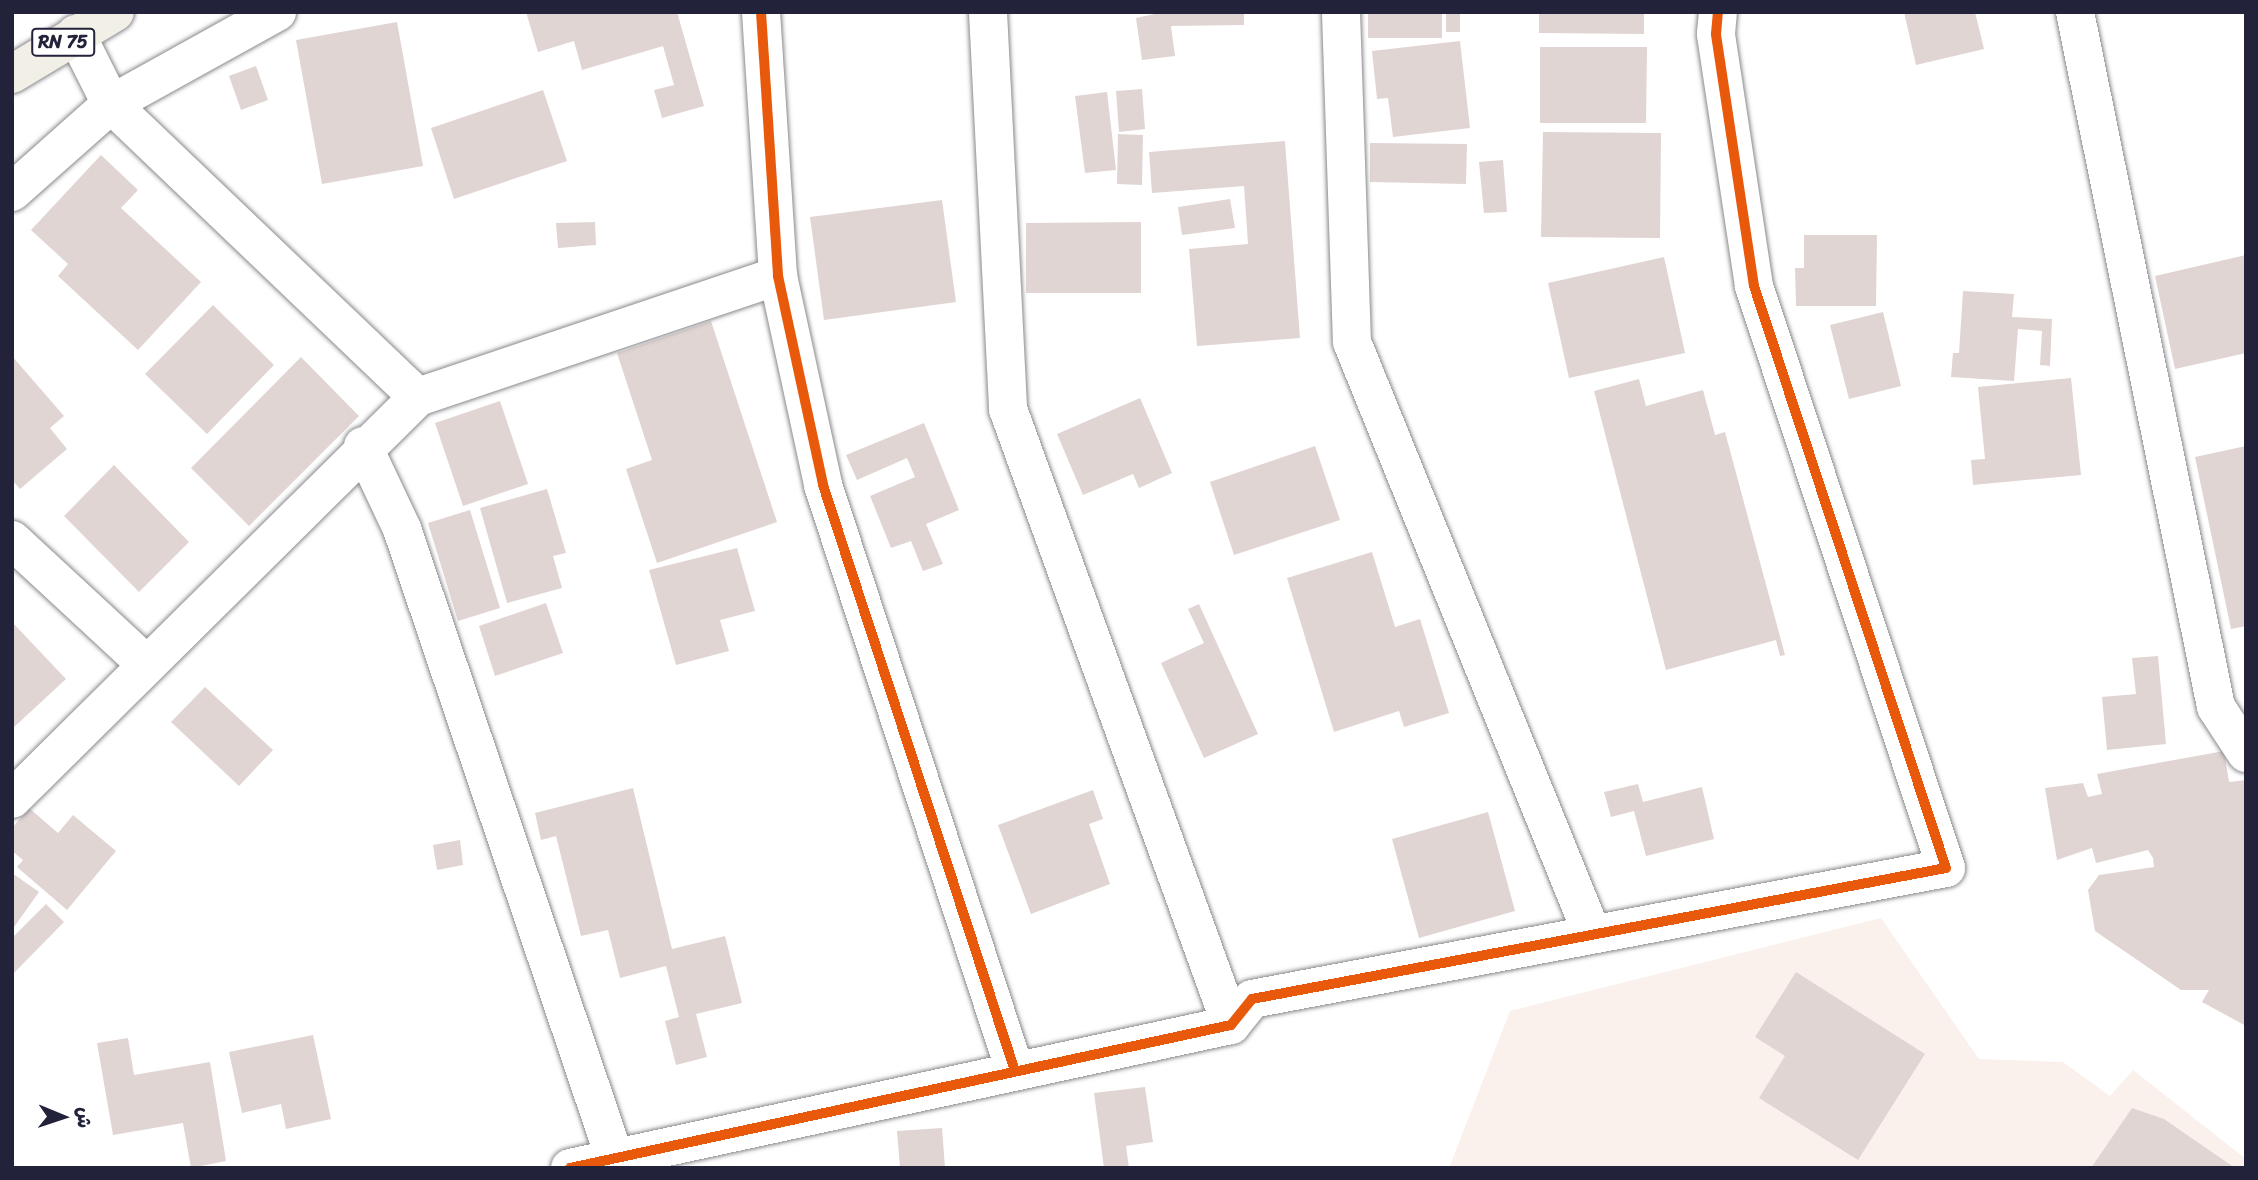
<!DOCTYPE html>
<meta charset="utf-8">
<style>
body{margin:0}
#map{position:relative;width:2258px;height:1180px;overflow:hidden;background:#fff;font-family:Sriracha,"Playpen Sans Arabic",sans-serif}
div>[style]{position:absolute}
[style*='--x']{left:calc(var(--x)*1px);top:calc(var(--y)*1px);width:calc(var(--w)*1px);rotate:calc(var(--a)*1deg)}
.built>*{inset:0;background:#faf1ed}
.building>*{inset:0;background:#e0d5d2}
.roads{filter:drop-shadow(0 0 2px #8a8a8f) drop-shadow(0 0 2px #8a8a8f)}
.minor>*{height:38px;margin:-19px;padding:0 19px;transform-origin:19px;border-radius:19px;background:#fff}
.primary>*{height:38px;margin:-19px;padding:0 19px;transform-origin:19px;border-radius:19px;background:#f2efe6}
.cycleway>*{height:10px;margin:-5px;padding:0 5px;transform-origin:5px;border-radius:5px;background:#e8590c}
span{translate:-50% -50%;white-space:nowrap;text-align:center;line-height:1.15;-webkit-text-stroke:5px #fff;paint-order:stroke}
.shield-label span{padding:2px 5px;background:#fff;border:2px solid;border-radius:5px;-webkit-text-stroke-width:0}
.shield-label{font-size:18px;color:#22223b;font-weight:700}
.frame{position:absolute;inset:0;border:14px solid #22223b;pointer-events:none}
.north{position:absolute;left:28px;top:1082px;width:70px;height:70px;-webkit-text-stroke:5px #fff;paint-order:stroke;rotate:92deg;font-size:19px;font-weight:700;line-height:28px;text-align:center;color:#22223b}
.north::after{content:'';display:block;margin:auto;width:24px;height:32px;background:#22223b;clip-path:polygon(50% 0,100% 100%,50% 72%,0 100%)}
</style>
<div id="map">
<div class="built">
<div style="clip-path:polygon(1881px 918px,1979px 1059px,2063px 1062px,2110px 1096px,2133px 1070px,2246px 1159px,2246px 1168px,1449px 1168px,1510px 1011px)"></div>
</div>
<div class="building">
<div style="clip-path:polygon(526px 12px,677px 12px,704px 106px,662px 118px,654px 90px,674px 85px,663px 46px,582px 70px,574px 41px,538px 52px)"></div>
<div style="clip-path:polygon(1164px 12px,1244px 12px,1244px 25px,1171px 26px,1175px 56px,1142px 60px,1136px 18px)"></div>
<div style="clip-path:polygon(1368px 12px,1442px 12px,1442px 38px,1368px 38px)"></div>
<div style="clip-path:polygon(1446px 12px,1460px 12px,1460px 32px,1446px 32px)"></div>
<div style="clip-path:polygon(1539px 12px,1644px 12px,1644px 34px,1539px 33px)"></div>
<div style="clip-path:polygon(1904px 12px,1975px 12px,1984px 49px,1916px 65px)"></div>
<div style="clip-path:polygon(397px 22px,423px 166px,322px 184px,296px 40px)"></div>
<div style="clip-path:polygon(1460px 41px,1470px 128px,1393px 137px,1388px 98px,1377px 99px,1372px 51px)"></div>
<div style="clip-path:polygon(1540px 47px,1647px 47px,1646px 123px,1540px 123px)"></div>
<div style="clip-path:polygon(256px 66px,268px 100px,241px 110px,229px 76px)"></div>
<div style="clip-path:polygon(1142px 89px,1145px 129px,1119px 132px,1116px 91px)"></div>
<div style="clip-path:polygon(543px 90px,567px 161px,454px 199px,431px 128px)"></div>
<div style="clip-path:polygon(1107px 92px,1116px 170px,1085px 173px,1075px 96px)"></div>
<div style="clip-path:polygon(1543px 132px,1661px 133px,1660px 238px,1541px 237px)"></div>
<div style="clip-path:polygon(1118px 134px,1143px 135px,1142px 185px,1117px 184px)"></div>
<div style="clip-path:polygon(1285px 141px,1300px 338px,1197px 346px,1189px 249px,1248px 244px,1244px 186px,1152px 193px,1149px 152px)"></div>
<div style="clip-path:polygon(1370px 143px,1467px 144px,1466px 184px,1370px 182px)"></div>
<div style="clip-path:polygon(101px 155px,138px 190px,121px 208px,201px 282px,138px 350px,58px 276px,68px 264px,31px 230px)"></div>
<div style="clip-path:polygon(1503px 160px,1507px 212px,1484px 213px,1479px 162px)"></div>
<div style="clip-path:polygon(1230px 199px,1235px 228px,1182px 235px,1178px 207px)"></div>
<div style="clip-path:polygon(942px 200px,956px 302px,824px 320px,810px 217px)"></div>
<div style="clip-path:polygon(595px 222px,596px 245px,558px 248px,556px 223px)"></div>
<div style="clip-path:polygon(1141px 222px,1141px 293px,1026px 293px,1026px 223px)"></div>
<div style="clip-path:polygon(1804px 235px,1877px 235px,1876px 306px,1796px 306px,1795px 268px,1804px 268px)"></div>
<div style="clip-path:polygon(2246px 255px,2246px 353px,2175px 369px,2155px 276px)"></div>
<div style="clip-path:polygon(1664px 257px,1685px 353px,1569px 378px,1548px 283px)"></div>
<div style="clip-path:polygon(1963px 291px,2014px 294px,2012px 317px,2052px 319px,2050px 366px,2040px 365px,2042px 331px,2018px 329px,2014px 381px,1951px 377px,1953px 353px,1959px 353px)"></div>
<div style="clip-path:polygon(213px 305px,274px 365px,207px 434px,145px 374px)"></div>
<div style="clip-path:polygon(1883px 312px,1901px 386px,1849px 399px,1830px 325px)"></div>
<div style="clip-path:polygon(711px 321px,777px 522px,657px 563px,626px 469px,652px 460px,617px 353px)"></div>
<div style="clip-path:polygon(12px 356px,64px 416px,50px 428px,67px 449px,20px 489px,12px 480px)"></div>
<div style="clip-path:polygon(301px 357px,359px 416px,249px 526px,191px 468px)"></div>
<div style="clip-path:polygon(2071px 378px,2081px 475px,1973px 485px,1971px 460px,1985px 459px,1978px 387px)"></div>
<div style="clip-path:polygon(1639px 379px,1646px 406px,1703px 390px,1715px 435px,1725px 432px,1785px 655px,1780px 656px,1776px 640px,1666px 670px,1594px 391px)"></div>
<div style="clip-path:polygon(1140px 398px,1172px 473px,1139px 488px,1133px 474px,1083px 495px,1057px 434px)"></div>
<div style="clip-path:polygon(500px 401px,528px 484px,463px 506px,435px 423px)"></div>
<div style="clip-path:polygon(924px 423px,959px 510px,926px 524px,943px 564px,923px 571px,911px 541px,891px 548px,870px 496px,915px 477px,907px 458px,857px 480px,846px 455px)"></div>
<div style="clip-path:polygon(1315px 446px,1340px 520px,1234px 555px,1210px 482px)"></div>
<div style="clip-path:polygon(2246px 446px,2246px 626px,2231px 629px,2195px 457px)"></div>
<div style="clip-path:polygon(114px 465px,189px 542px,139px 592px,64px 516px)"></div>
<div style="clip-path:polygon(547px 489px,566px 553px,553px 556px,562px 588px,507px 603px,480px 508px)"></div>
<div style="clip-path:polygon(470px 510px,500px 608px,458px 621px,428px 523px)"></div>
<div style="clip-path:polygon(737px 548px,755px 611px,720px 620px,729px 651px,676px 665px,649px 570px)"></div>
<div style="clip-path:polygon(1372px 552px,1395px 627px,1420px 619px,1449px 713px,1404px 727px,1399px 711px,1334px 732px,1287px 578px)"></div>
<div style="clip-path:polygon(546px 603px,563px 653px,495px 676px,479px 626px)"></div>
<div style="clip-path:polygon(1199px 604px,1258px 734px,1204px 758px,1161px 663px,1204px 643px,1188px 609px)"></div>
<div style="clip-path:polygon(12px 622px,66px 679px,12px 729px)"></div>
<div style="clip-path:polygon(2158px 656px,2166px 744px,2107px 750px,2102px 697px,2136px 694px,2132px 658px)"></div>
<div style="clip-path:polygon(205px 687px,273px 750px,239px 786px,171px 722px)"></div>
<div style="clip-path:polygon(2224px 751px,2229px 782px,2246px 780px,2246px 1026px,2202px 1002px,2209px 990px,2181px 990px,2095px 931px,2088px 890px,2099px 875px,2154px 867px,2153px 858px,2148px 850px,2096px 863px,2092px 848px,2057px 860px,2045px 788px,2083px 783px,2088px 797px,2102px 794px,2097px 774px)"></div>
<div style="clip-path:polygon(1638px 784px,1643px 802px,1702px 787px,1714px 839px,1646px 856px,1634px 811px,1611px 817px,1604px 792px)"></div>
<div style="clip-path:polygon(633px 788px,672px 949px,725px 936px,742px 1003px,696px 1014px,707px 1057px,676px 1065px,665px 1021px,679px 1017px,666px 966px,620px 978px,608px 930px,581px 936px,556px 836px,541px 840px,535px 813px)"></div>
<div style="clip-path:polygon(1093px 790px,1103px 819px,1089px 824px,1110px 884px,1031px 914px,998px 825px)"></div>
<div style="clip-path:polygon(29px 808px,58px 833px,73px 815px,116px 851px,67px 910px,17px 867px,23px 860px,12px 851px,12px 828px)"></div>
<div style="clip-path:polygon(1488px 812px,1515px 911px,1419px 938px,1392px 839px)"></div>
<div style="clip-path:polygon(460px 840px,463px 865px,437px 870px,433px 845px)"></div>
<div style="clip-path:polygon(12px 873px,39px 892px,12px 930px)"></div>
<div style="clip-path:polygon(46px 904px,64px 922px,12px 975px,12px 938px)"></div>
<div style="clip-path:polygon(1796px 972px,1925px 1054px,1858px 1160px,1759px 1098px,1785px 1056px,1755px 1037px)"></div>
<div style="clip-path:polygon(313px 1035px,331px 1119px,286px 1129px,281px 1104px,242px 1113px,229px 1052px)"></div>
<div style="clip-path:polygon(128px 1038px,134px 1075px,210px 1062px,226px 1161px,191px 1168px,183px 1123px,113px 1135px,97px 1043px)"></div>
<div style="clip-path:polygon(1145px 1087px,1153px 1142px,1126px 1146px,1129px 1168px,1104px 1168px,1094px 1093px)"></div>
<div style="clip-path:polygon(2132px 1108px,2164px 1119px,2235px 1168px,2091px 1168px)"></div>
<div style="clip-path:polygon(942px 1128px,945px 1168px,900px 1168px,897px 1131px)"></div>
</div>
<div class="roads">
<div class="minor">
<div style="--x:761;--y:12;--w:265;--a:86.3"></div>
<div style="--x:778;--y:276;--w:214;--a:77.8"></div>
<div style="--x:823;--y:485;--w:617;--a:71.86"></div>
<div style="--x:988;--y:12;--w:398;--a:87.1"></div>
<div style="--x:1008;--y:409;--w:655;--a:70.1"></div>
<div style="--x:1341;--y:12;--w:330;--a:88.1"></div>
<div style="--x:1352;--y:342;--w:639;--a:67.93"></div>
<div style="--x:2075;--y:12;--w:709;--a:78.53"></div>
<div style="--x:2216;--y:707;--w:55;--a:56.9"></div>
<div style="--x:76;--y:34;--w:78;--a:63.4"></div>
<div style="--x:111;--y:104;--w:424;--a:43.7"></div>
<div style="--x:12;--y:192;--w:132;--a:-41.6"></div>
<div style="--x:111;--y:104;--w:190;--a:-29"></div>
<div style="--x:363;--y:446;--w:92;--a:64.8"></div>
<div style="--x:402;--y:529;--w:675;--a:71.32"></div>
<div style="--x:12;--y:540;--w:181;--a:42.8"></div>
<div style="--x:12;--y:799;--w:571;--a:-44.72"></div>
<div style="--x:418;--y:397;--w:380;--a:-18.6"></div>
<div style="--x:570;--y:1168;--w:676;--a:-12.21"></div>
<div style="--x:1231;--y:1025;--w:33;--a:-51"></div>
<div style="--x:1252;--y:999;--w:706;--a:-10.69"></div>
<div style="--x:1946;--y:868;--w:613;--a:-108.26"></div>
<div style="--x:1754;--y:286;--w:255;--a:-98.6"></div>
<div style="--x:1716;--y:34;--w:22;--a:-85"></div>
</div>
<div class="primary">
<div style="--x:12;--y:74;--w:120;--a:-31"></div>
</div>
</div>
<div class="cycleway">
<div style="--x:761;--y:12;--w:265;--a:86.3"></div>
<div style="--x:778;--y:276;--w:214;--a:77.8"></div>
<div style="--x:823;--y:485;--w:617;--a:71.86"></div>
<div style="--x:570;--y:1168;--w:676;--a:-12.21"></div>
<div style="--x:1231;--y:1025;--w:33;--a:-51"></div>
<div style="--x:1252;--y:999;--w:706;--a:-10.69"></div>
<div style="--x:1946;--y:868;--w:613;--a:-108.26"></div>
<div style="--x:1754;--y:286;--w:255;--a:-98.6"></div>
<div style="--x:1716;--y:34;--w:22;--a:-85"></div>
</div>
<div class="shield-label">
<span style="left:63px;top:42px">RN 75</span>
</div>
<div class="frame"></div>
<div class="north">ش</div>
</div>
